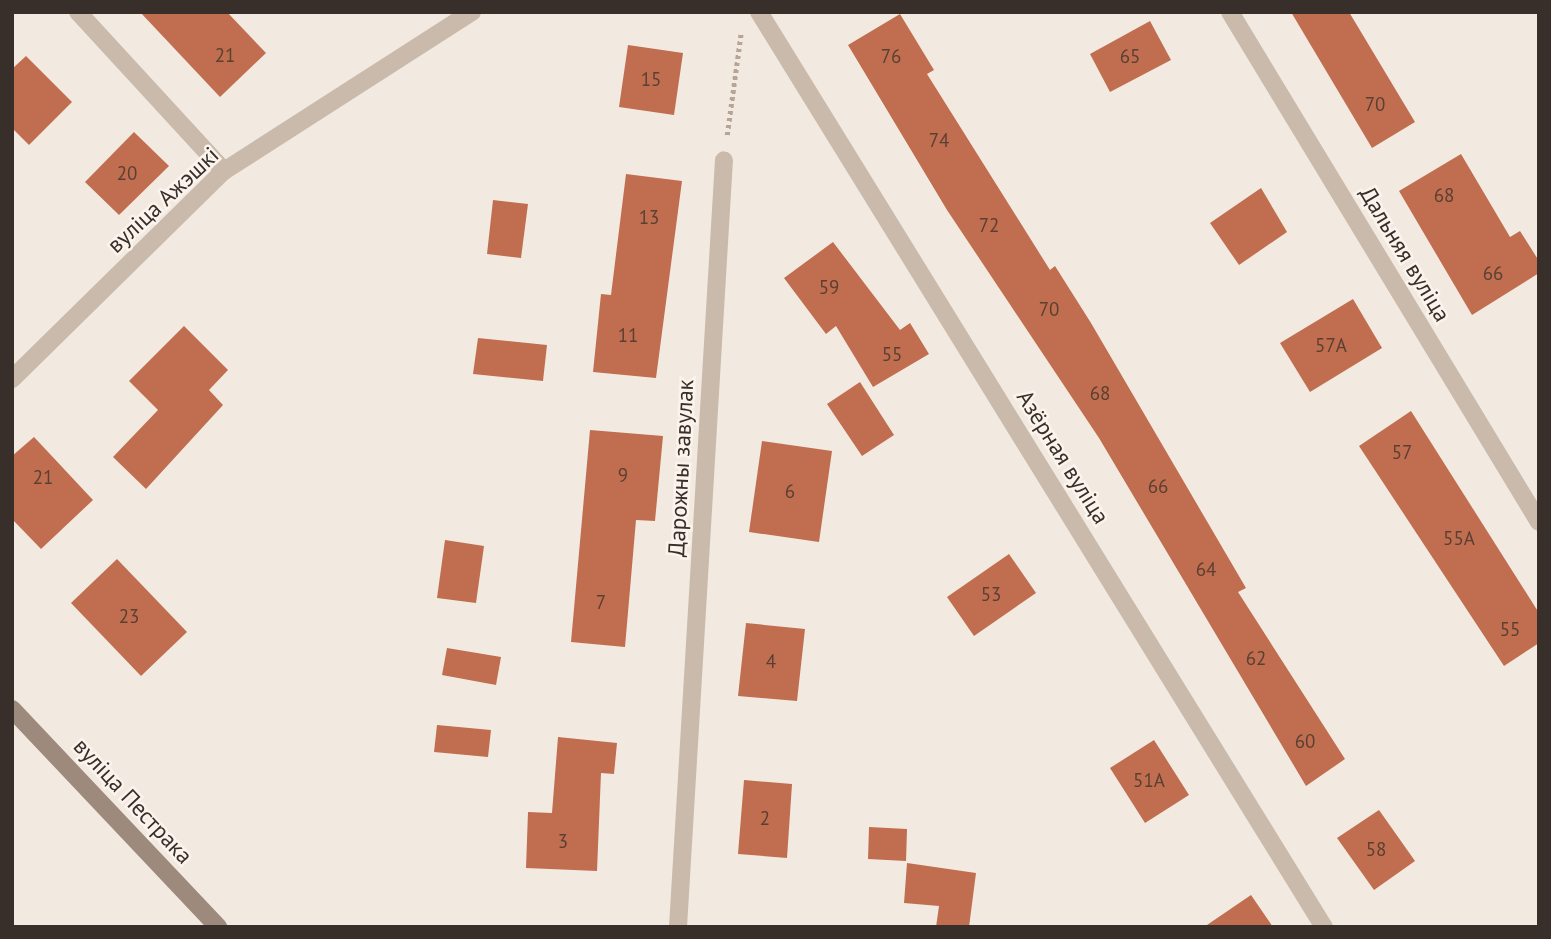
<!DOCTYPE html>
<meta charset="utf-8">
<style>
body{margin:0}
#map{position:relative;width:1551px;height:939px;overflow:hidden;background:#f2eae0;font-family:"PT Sans",sans-serif}
div>[style]{position:absolute}
[style*='--x']{left:calc(var(--x)*1px);top:calc(var(--y)*1px);width:calc(var(--w)*1px);rotate:calc(var(--a)*1deg)}
.building>*{inset:0;background:#c06e4f}
.path>*{height:4.5px;margin-top:-2.25px;transform-origin:0;background:repeating-linear-gradient(90deg,#b6a496 0 3.5px,transparent 0 7px)}
.street>*{height:18px;margin:-9px;padding:0 9px;transform-origin:9px;border-radius:9px;background:#cabaac}
.secondary>*{height:18px;margin:-9px;padding:0 9px;transform-origin:9px;border-radius:9px;background:#9e8a7d}
span{translate:-50% -50%;white-space:nowrap;text-align:center;line-height:1.15;-webkit-text-stroke:5px #faf4ec;paint-order:stroke}
.number-label{font-size:19px;color:#5a3f33}
.number-label span{-webkit-text-stroke-width:0}
.street-label{font-size:23px;color:#382f2a}
.frame{position:absolute;inset:0;border:14px solid #382f2a;pointer-events:none}
</style>
<div id="map">
<div class="building">
<div style="clip-path:polygon(140px 12px,227px 12px,266px 53px,220px 97px)"></div>
<div style="clip-path:polygon(1291px 12px,1349px 12px,1415px 122px,1372px 148px)"></div>
<div style="clip-path:polygon(900px 14px,934px 70px,927px 74px,1050px 270px,1055px 266px,1091px 323px,1246px 588px,1238px 592px,1345px 759px,1306px 786px,1099px 438px,947px 210px,848px 45px)"></div>
<div style="clip-path:polygon(1150px 21px,1171px 60px,1110px 92px,1090px 54px)"></div>
<div style="clip-path:polygon(628px 45px,683px 53px,674px 115px,619px 107px)"></div>
<div style="clip-path:polygon(26px 56px,72px 102px,29px 145px,12px 128px,12px 69px)"></div>
<div style="clip-path:polygon(134px 132px,169px 166px,119px 215px,85px 182px)"></div>
<div style="clip-path:polygon(1461px 154px,1510px 237px,1520px 231px,1539px 261px,1539px 273px,1472px 315px,1399px 191px)"></div>
<div style="clip-path:polygon(626px 174px,682px 181px,656px 378px,593px 372px,601px 294px,611px 295px)"></div>
<div style="clip-path:polygon(1261px 188px,1287px 232px,1239px 265px,1210px 223px)"></div>
<div style="clip-path:polygon(493px 200px,528px 204px,521px 258px,487px 254px)"></div>
<div style="clip-path:polygon(833px 242px,900px 330px,910px 323px,929px 354px,873px 387px,836px 326px,826px 334px,784px 278px)"></div>
<div style="clip-path:polygon(1353px 299px,1382px 348px,1310px 392px,1280px 343px)"></div>
<div style="clip-path:polygon(184px 326px,228px 370px,209px 390px,223px 405px,146px 489px,113px 457px,158px 410px,129px 381px)"></div>
<div style="clip-path:polygon(478px 338px,547px 345px,543px 381px,473px 374px)"></div>
<div style="clip-path:polygon(860px 382px,894px 435px,862px 456px,827px 404px)"></div>
<div style="clip-path:polygon(1411px 411px,1539px 613px,1539px 643px,1504px 666px,1359px 446px)"></div>
<div style="clip-path:polygon(590px 430px,663px 436px,655px 521px,636px 520px,625px 647px,571px 642px)"></div>
<div style="clip-path:polygon(34px 437px,93px 500px,41px 549px,12px 519px,12px 456px)"></div>
<div style="clip-path:polygon(762px 441px,832px 451px,819px 542px,749px 532px)"></div>
<div style="clip-path:polygon(445px 540px,484px 546px,476px 603px,437px 598px)"></div>
<div style="clip-path:polygon(1009px 554px,1036px 593px,974px 636px,947px 597px)"></div>
<div style="clip-path:polygon(117px 559px,187px 632px,141px 676px,71px 603px)"></div>
<div style="clip-path:polygon(746px 623px,805px 629px,797px 701px,738px 696px)"></div>
<div style="clip-path:polygon(447px 648px,501px 657px,496px 685px,442px 675px)"></div>
<div style="clip-path:polygon(437px 725px,491px 730px,488px 757px,434px 752px)"></div>
<div style="clip-path:polygon(558px 737px,617px 743px,614px 774px,601px 773px,597px 871px,526px 868px,528px 812px,552px 813px)"></div>
<div style="clip-path:polygon(1154px 740px,1189px 795px,1145px 823px,1110px 768px)"></div>
<div style="clip-path:polygon(744px 780px,792px 784px,787px 858px,738px 854px)"></div>
<div style="clip-path:polygon(1379px 810px,1415px 861px,1374px 890px,1337px 838px)"></div>
<div style="clip-path:polygon(869px 827px,907px 829px,906px 861px,868px 859px)"></div>
<div style="clip-path:polygon(907px 863px,976px 873px,969px 927px,936px 927px,939px 906px,904px 903px)"></div>
<div style="clip-path:polygon(1251px 895px,1273px 927px,1204px 927px)"></div>
</div>
<div class="path">
<div style="--x:727;--y:135;--w:103;--a:-82.2"></div>
</div>
<div class="street">
<div style="--x:78;--y:12;--w:216;--a:47.4"></div>
<div style="--x:759;--y:12;--w:1075;--a:58.31"></div>
<div style="--x:1230;--y:12;--w:596;--a:58.79"></div>
<div style="--x:12;--y:379;--w:297;--a:-44.5"></div>
<div style="--x:224;--y:171;--w:295;--a:-32.7"></div>
<div style="--x:678;--y:927;--w:768;--a:-86.57"></div>
</div>
<div class="secondary">
<div style="--x:12;--y:709;--w:300;--a:46.6"></div>
</div>
<div class="number-label">
<span style="left:225px;top:56px">21</span>
<span style="left:891px;top:57px">76</span>
<span style="left:1130px;top:57px">65</span>
<span style="left:651px;top:80px">15</span>
<span style="left:1375px;top:105px">70</span>
<span style="left:939px;top:141px">74</span>
<span style="left:127px;top:174px">20</span>
<span style="left:1444px;top:196px">68</span>
<span style="left:649px;top:218px">13</span>
<span style="left:989px;top:226px">72</span>
<span style="left:1493px;top:274px">66</span>
<span style="left:829px;top:288px">59</span>
<span style="left:1049px;top:310px">70</span>
<span style="left:628px;top:336px">11</span>
<span style="left:1331px;top:346px">57А</span>
<span style="left:892px;top:355px">55</span>
<span style="left:1100px;top:394px">68</span>
<span style="left:1402px;top:453px">57</span>
<span style="left:623px;top:476px">9</span>
<span style="left:43px;top:478px">21</span>
<span style="left:1158px;top:487px">66</span>
<span style="left:790px;top:492px">6</span>
<span style="left:1459px;top:539px">55А</span>
<span style="left:1206px;top:570px">64</span>
<span style="left:991px;top:595px">53</span>
<span style="left:601px;top:603px">7</span>
<span style="left:129px;top:617px">23</span>
<span style="left:1510px;top:630px">55</span>
<span style="left:1256px;top:659px">62</span>
<span style="left:771px;top:662px">4</span>
<span style="left:1305px;top:742px">60</span>
<span style="left:1149px;top:781px">51А</span>
<span style="left:765px;top:819px">2</span>
<span style="left:563px;top:842px">3</span>
<span style="left:1376px;top:850px">58</span>
</div>
<div class="street-label">
<span style="left:163px;top:200px;rotate:-43deg">вуліца Ажэшкі</span>
<span style="left:1405px;top:254px;rotate:59deg">Дальняя вуліца</span>
<span style="left:1063px;top:457px;rotate:58deg">Азёрная вуліца</span>
<span style="left:681px;top:468px;rotate:-87deg">Дарожны завулак</span>
<span style="left:133px;top:801px;rotate:47deg">вуліца Пестрака</span>
</div>
<div class="frame"></div>
</div>
